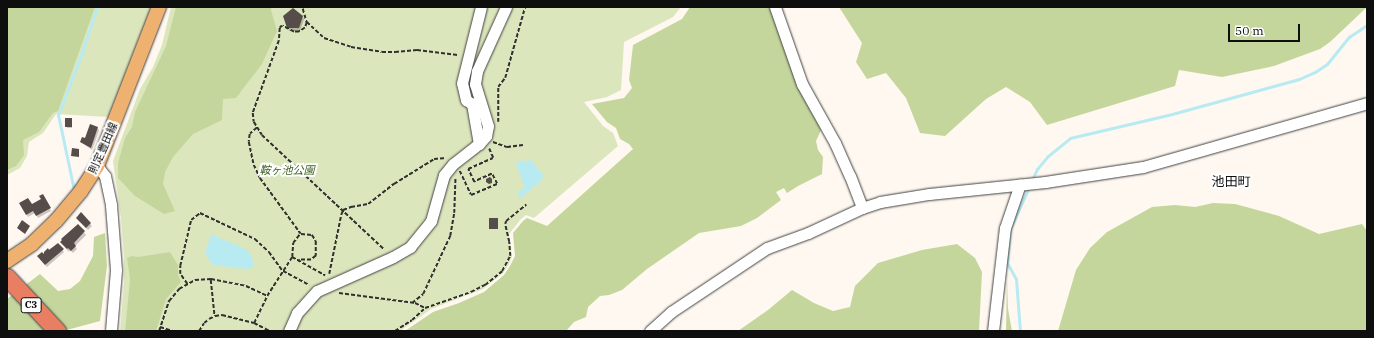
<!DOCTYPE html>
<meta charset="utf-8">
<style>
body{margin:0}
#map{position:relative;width:1374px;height:338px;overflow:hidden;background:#fef8f0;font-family:"IBM Plex Serif","Noto Sans JP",serif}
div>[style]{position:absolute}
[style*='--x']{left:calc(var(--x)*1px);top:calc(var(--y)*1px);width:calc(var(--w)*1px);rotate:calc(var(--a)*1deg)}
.green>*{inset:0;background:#dce6bc}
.forest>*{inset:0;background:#c4d69c}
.water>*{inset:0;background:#b8eaf2}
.shadow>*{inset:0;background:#0003}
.stream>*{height:3px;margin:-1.5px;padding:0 1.5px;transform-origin:1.5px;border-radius:1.5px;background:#b8eaf2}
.building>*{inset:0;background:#564d4b}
.path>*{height:1.5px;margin-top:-0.75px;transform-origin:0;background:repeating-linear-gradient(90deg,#303030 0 4px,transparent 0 6px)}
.roads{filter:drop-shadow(0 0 1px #414141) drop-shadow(0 0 1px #414141)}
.minor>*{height:11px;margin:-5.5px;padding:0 5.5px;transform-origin:5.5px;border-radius:5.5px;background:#fff}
.major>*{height:14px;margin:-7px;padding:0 7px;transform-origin:7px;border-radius:7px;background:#eeb16f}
.highway>*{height:17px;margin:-8.5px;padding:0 8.5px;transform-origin:8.5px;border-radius:8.5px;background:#e97f62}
span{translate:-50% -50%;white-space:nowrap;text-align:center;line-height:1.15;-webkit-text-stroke:4px #fff;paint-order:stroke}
.shield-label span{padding:1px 3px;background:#fff;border:1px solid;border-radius:3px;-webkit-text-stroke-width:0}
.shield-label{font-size:10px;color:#0e0e0e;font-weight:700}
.street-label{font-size:11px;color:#0e0e0e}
.park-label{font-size:11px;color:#3f6123;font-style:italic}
.quarter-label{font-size:13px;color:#0e0e0e}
.frame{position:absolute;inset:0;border:8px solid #0e0e0e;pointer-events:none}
.scale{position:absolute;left:1228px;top:24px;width:72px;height:18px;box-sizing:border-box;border:2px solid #0e0e0e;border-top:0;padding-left:5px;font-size:12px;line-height:14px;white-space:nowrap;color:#0e0e0e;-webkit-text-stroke:3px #fff;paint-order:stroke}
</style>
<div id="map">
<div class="green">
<div style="clip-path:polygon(7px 7px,151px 7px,108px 117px,56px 114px,43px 133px,29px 142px,27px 156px,20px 168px,7px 175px)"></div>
<div style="clip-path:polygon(171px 7px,681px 7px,673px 17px,624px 42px,621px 90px,607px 97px,584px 102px,603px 126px,613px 133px,618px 146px,534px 218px,526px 215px,521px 219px,509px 234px,512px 256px,509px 264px,503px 273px,483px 289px,431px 309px,400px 331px,120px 331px,124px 282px,124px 256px,121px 218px,113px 161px,140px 89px,153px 67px,162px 45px)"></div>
</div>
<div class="forest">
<div style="clip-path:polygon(7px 7px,95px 7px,58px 111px,53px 113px,39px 132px,23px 140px,24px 155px,16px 166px,7px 170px)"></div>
<div style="clip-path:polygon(176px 7px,272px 7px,271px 10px,277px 31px,262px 64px,236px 98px,223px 99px,222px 120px,193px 134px,173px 157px,165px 172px,163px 184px,175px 211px,164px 214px,135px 196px,118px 178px,118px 163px,125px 138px,132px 127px,135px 112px,166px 46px)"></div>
<div style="clip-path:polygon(690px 7px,771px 7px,822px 128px,816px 141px,818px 150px,823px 157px,822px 174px,798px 186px,787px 193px,784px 188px,776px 192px,781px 200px,757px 218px,741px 226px,699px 233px,647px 269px,622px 290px,609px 295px,600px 296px,588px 307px,586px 317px,574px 322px,566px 331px,405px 331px,433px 312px,459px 303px,484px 292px,504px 275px,510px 266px,515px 256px,513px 233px,523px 221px,527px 218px,547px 226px,633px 149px,629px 144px,620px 139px,616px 128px,607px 122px,592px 104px,624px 98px,632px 88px,629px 80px,633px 45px,682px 19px)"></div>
<div style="clip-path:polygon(839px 7px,1367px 7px,1330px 42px,1320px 49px,1274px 66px,1222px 77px,1179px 70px,1175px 86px,1047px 125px,1030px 102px,1006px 87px,986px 99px,945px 136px,920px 133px,906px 98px,886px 73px,867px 79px,856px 62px,862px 43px)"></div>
<div style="clip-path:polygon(1213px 203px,1235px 204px,1279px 216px,1319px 234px,1362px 224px,1367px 231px,1367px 331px,1058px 331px,1076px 270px,1090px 248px,1107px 232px,1152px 207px,1175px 205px,1195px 207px)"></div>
<div style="clip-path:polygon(105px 233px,107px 266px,100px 321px,63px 331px,7px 331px,7px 299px,40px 274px,58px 291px,70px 289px,80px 281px,93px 256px,94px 237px)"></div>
<div style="clip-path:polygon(957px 244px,975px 258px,982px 272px,979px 331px,738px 331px,768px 310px,792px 290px,814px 303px,833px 311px,850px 307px,855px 286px,878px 263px,922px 250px)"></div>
<div style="clip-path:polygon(170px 252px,178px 265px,178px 275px,181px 282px,166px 299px,156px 331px,125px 331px,130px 280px,127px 258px,132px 256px,138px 257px)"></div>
<div style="clip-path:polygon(1007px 279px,1008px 309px,1012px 331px,1006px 331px)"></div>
</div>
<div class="water">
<div style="clip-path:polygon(524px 160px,524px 162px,531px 160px,543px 175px,542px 180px,519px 199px,518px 191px,525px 188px,516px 163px)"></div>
<div style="clip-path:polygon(211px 234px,247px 250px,252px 257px,254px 266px,248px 269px,213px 265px,205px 254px)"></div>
</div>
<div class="shadow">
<div style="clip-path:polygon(302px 16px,304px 19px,300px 31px,289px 31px,288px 28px)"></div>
<div style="clip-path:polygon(66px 119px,72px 119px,72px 128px,67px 128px)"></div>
<div style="clip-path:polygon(98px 128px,99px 131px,92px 150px,81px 142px)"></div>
<div style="clip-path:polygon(42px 196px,51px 211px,38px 218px,35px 213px,28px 217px,20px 203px,31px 205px,42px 199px)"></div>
<div style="clip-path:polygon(81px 214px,92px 226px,88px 230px,78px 220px)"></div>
<div style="clip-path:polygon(84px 232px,86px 235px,75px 246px,77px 249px,73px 253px,70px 250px,69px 252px,61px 242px)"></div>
<div style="clip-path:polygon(58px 244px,64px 252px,47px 267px,40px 259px,46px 258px,45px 252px)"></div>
</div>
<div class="stream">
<div style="--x:1032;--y:180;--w:12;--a:-66"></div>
<div style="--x:1037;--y:169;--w:17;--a:-50"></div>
<div style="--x:1048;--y:156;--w:28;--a:-39"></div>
<div style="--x:1070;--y:138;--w:105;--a:-13.2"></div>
<div style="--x:1172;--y:114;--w:132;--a:-15.4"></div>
<div style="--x:1299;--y:79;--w:17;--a:-24"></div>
<div style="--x:1315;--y:72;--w:14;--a:-34"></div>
<div style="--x:1327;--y:64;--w:35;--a:-51"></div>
<div style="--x:1349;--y:37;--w:22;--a:-34"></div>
<div style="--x:74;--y:190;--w:77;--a:-102"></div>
<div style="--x:58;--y:115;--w:64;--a:-69"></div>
<div style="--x:81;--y:55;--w:51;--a:-71.6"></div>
<div style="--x:1020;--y:331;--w:52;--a:-94.4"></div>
<div style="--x:1016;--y:279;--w:18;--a:-119"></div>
<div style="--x:1007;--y:263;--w:11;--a:-85"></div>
<div style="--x:1008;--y:252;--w:23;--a:-85"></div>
<div style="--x:1010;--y:229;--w:46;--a:-65.7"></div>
</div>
<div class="building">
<div style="clip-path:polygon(293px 8px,303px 16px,299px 28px,287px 28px,283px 16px)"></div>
<div style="clip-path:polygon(65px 118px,72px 118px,72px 127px,65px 127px)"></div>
<div style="clip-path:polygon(90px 124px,98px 127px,91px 148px,80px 142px,82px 137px,85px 138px)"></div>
<div style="clip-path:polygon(72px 148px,79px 149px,79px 157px,71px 156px)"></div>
<div style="clip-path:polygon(490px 177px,492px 179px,492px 183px,489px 184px,486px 182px,486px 179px)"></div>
<div style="clip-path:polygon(43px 194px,51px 208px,36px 216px,33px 211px,26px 215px,19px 203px,28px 198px,32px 204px,41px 199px,39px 196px)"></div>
<div style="clip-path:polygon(81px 212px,91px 223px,86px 228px,76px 218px)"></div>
<div style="clip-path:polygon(489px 218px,498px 218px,498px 229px,489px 229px)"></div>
<div style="clip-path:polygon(22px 220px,30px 226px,25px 234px,17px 228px)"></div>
<div style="clip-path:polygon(78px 224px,85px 231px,74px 243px,76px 246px,71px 251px,68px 248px,67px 249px,60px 242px,62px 240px,61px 239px)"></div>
<div style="clip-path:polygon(58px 243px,64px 249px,45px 265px,37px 256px,42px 252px,44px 254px,44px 252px,48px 248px,49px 250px)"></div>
</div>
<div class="path">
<div style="--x:304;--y:7;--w:2;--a:117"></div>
<div style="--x:303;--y:9;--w:15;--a:74"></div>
<div style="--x:307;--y:23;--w:5;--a:112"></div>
<div style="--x:305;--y:28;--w:7;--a:146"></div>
<div style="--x:299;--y:32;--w:5;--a:180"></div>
<div style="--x:294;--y:32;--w:13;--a:-153"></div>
<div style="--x:282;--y:26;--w:3;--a:135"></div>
<div style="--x:280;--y:28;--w:13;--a:94"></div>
<div style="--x:279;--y:41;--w:77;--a:109.9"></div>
<div style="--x:253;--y:113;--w:9;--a:84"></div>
<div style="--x:254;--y:122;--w:15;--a:58"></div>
<div style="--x:262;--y:135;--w:168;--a:43.1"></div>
<div style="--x:307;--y:22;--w:23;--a:43"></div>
<div style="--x:324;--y:38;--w:28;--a:18"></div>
<div style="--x:351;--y:47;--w:31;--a:9"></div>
<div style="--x:382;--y:52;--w:13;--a:0"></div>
<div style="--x:395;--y:52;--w:22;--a:-5"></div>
<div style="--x:417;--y:50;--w:41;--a:7"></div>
<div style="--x:498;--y:122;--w:35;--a:-90"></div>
<div style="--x:498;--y:87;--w:11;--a:-52"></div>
<div style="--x:505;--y:78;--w:74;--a:-74.3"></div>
<div style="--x:257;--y:128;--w:9;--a:139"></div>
<div style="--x:250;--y:134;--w:8;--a:97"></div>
<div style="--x:249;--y:142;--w:24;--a:78"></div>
<div style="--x:254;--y:165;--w:14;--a:65"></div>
<div style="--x:260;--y:178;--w:69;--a:53.8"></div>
<div style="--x:301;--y:234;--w:11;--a:5"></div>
<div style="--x:312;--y:235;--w:7;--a:56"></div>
<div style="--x:316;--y:241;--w:15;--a:90"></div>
<div style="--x:316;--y:256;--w:6;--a:141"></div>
<div style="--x:311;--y:260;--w:11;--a:180"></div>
<div style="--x:300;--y:260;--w:1;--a:135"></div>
<div style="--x:493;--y:142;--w:15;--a:20"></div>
<div style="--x:507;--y:147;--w:16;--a:-7"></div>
<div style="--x:460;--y:171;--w:26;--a:65"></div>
<div style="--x:471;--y:195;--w:28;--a:-23"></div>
<div style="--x:497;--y:184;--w:11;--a:-117"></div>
<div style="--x:492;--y:174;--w:20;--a:156"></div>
<div style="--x:474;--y:182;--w:14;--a:-115"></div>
<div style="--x:468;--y:169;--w:27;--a:-24"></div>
<div style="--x:493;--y:158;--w:10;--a:-114"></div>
<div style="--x:292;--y:257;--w:14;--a:-86"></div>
<div style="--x:293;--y:243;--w:11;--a:-52"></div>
<div style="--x:329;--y:274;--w:60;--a:-78.5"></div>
<div style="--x:341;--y:215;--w:5;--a:-68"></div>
<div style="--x:343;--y:210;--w:9;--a:-21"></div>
<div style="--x:351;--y:207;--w:17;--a:-10"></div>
<div style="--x:368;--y:204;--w:33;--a:-38"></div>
<div style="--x:394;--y:184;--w:47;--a:-32"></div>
<div style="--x:434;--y:159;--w:12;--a:-5"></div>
<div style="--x:211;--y:280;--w:36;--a:84"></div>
<div style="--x:187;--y:284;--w:12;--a:-125"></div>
<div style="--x:180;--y:274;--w:8;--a:-90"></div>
<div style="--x:180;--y:266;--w:47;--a:-76.6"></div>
<div style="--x:191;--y:220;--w:11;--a:-38"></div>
<div style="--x:200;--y:213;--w:61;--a:25.3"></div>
<div style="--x:255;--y:239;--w:19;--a:43"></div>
<div style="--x:269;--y:252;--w:24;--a:54"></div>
<div style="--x:283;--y:271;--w:30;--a:28"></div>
<div style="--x:339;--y:293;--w:77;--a:7.5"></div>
<div style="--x:415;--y:303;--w:11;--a:27"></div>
<div style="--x:412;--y:303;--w:14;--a:-39"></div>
<div style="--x:423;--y:294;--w:64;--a:-65"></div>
<div style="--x:450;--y:236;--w:23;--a:-80"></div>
<div style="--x:454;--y:213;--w:34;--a:-88"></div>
<div style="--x:254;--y:323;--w:30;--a:-64"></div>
<div style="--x:267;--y:296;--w:46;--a:-57.3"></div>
<div style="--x:292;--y:257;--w:38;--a:29"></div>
<div style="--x:160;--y:327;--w:14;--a:17"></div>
<div style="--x:159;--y:331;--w:32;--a:-72"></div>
<div style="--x:169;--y:301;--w:16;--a:-50"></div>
<div style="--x:179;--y:289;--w:18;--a:-29"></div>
<div style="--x:195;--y:280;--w:16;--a:-4"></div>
<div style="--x:211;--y:279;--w:36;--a:11"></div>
<div style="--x:246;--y:286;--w:23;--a:25"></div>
<div style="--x:199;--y:331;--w:9;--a:-58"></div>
<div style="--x:204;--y:323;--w:6;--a:-39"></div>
<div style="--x:209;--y:319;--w:7;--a:-27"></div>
<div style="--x:215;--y:316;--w:7;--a:-8"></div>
<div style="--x:222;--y:315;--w:33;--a:14"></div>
<div style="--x:254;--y:323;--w:18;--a:27"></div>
<div style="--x:395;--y:331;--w:20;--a:-33"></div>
<div style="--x:412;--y:320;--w:18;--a:-43"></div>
<div style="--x:425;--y:308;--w:49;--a:-19.2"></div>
<div style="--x:471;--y:292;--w:16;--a:-27"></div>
<div style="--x:485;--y:285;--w:22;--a:-39"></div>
<div style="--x:502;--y:271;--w:17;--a:-62"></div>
<div style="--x:510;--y:256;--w:14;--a:-94"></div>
<div style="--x:509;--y:242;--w:18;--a:-103"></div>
<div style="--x:505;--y:224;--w:3;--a:-72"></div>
<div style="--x:506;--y:221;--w:26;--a:-39"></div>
</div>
<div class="roads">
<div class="minor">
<div style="--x:775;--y:7;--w:82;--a:70.7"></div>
<div style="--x:802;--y:84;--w:68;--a:60.8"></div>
<div style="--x:835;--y:143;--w:36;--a:66"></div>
<div style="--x:850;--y:176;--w:34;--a:69"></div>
<div style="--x:479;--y:144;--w:41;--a:-99.9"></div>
<div style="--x:472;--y:104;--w:7;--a:-146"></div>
<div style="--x:466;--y:100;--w:17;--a:-103"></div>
<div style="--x:462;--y:83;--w:78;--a:-76"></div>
<div style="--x:97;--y:166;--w:13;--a:51"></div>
<div style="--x:105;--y:176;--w:30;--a:78"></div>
<div style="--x:111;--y:205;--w:65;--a:85.6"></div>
<div style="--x:116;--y:270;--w:61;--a:94.7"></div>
<div style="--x:289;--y:331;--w:20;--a:-66"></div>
<div style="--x:297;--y:313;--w:30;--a:-48"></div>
<div style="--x:317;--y:291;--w:83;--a:-24.1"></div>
<div style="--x:393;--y:257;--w:20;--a:-30"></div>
<div style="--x:410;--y:247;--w:33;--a:-51"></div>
<div style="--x:431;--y:221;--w:48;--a:-74.2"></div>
<div style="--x:444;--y:175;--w:14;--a:-51"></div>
<div style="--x:453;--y:164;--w:33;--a:-38"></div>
<div style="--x:479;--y:144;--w:11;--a:-49"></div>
<div style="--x:486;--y:136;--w:10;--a:-79"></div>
<div style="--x:488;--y:126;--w:44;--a:-107.2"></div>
<div style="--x:475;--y:84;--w:13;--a:-81"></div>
<div style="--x:477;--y:71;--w:70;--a:-65.6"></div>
<div style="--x:650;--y:331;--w:28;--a:-42"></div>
<div style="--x:671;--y:312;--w:115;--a:-33.7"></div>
<div style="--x:767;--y:248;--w:44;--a:-20.1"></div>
<div style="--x:808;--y:233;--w:60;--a:-24.8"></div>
<div style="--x:862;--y:208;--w:19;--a:-18"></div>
<div style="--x:880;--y:202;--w:50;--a:-9.3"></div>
<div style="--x:929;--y:194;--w:117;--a:-5.9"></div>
<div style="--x:1045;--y:182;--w:99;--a:-8.7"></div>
<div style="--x:1143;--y:167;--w:233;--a:-15.9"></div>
<div style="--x:993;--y:331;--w:104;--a:-83.4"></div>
<div style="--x:1005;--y:228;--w:46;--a:-71.2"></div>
</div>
<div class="major">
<div style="--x:7;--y:261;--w:30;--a:-34"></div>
<div style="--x:32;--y:244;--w:33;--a:-44"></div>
<div style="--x:56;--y:221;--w:39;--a:-50"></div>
<div style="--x:81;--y:191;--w:30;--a:-57"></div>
<div style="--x:97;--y:166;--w:171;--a:-68.7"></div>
</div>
<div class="highway">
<div style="--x:7;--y:277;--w:74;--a:47.2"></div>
</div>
</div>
<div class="shield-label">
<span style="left:31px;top:305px">C3</span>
</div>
<div class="street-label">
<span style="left:103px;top:148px;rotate:-66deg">則定豊田線</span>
</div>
<div class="park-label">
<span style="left:287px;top:170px">鞍ヶ池公園</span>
</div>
<div class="quarter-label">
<span style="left:1231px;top:182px">池田町</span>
</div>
<div class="frame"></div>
<div class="scale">50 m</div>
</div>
